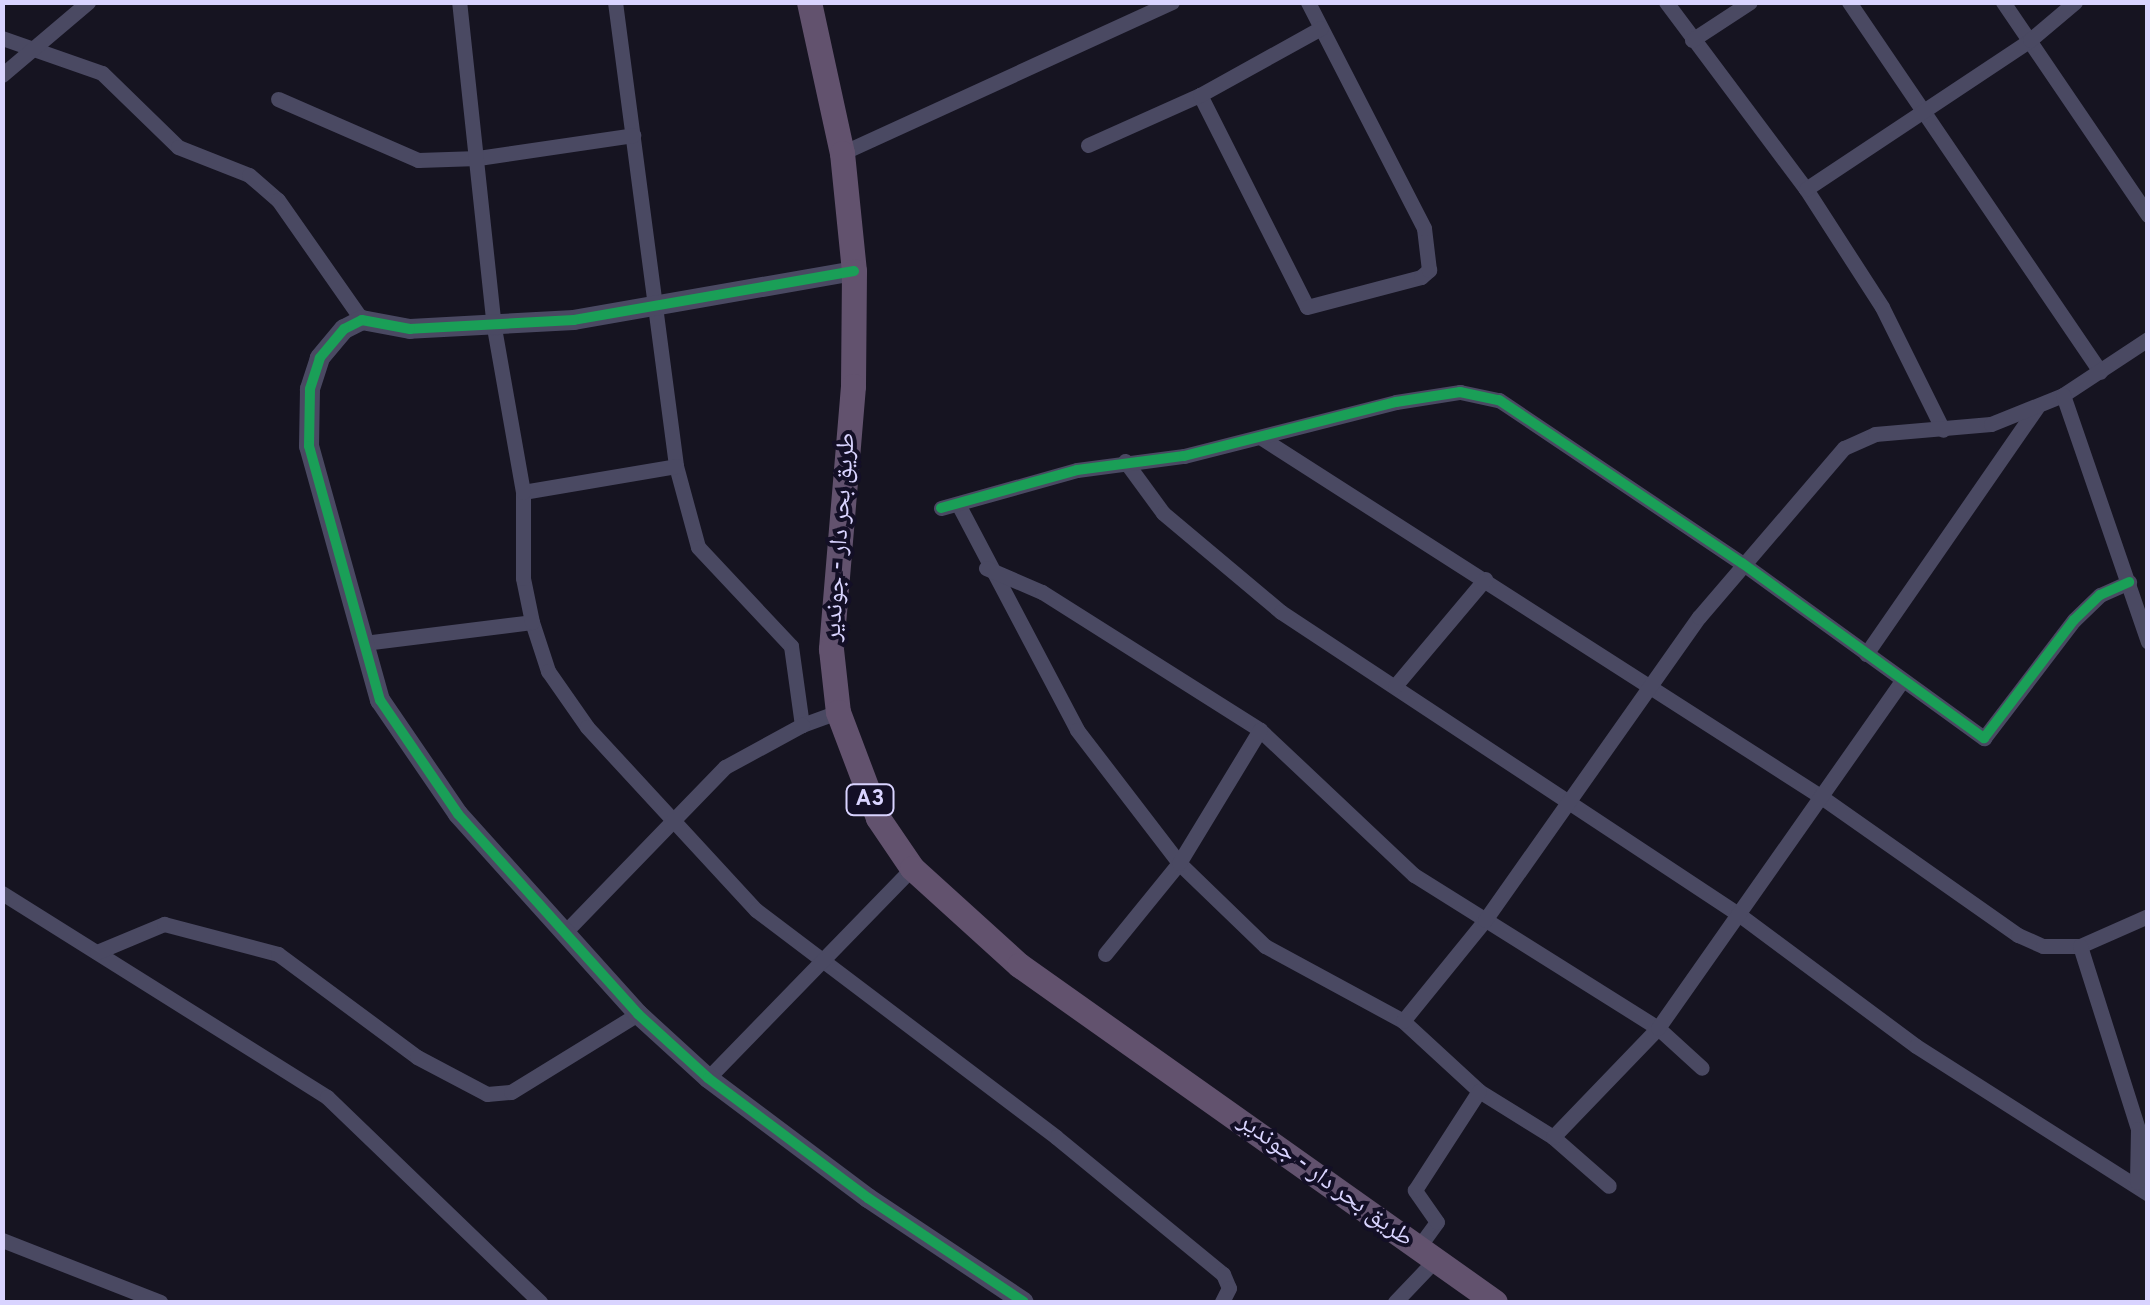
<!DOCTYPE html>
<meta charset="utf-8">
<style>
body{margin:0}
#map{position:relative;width:2150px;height:1305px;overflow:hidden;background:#161421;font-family:Overpass,"Noto Naskh Arabic",sans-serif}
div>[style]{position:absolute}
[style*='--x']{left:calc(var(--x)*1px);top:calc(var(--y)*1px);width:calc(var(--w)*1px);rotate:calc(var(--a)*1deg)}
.minor>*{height:15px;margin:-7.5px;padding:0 7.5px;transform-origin:7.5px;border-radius:7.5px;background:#4a4962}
.tertiary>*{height:20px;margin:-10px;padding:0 10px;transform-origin:10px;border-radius:10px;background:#4a4962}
.trunk>*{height:25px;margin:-12.5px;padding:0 12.5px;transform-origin:12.5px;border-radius:12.5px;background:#62526e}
.cycleway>*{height:10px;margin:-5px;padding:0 5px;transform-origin:5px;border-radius:5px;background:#1a9f57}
span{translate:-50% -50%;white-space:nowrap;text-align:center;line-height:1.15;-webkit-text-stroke:8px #130f26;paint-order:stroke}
.shield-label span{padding:2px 8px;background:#130f26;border:2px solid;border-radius:8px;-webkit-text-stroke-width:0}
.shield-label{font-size:22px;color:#d9d4ff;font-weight:700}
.street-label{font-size:25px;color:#d9d4ff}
.frame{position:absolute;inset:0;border:5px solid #d9d4ff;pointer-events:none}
</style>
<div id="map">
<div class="minor">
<div style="--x:615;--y:2;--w:468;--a:82.5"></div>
<div style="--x:676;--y:466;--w:84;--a:74.8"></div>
<div style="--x:698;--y:547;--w:136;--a:46.8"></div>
<div style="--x:791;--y:646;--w:80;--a:82.1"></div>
<div style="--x:802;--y:725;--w:38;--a:-20"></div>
<div style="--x:1666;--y:2;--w:234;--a:53.2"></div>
<div style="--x:1806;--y:189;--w:140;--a:57.2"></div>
<div style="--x:1882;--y:307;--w:137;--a:63.6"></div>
<div style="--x:1849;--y:2;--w:447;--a:55.8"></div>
<div style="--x:2003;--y:2;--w:258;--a:55.8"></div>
<div style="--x:2;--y:38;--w:106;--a:19.3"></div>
<div style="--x:102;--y:73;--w:106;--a:44.2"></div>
<div style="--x:178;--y:147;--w:76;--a:21.5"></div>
<div style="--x:249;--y:175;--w:38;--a:41"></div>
<div style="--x:278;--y:200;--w:146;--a:55"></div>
<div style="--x:1692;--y:40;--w:69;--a:-33.2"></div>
<div style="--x:2;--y:75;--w:113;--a:-40.3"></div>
<div style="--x:1200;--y:95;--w:237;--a:63.2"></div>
<div style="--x:1307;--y:307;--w:118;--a:-14.7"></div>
<div style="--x:1421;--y:277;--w:11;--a:-41"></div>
<div style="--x:1429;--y:270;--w:42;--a:-96.8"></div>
<div style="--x:1424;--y:228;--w:254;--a:-117.2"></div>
<div style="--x:278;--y:99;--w:153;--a:23.5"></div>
<div style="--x:418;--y:160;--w:60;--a:-1.9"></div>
<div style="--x:478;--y:158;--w:157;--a:-8.4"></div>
<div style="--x:1088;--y:145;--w:123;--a:-24.1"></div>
<div style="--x:1200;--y:95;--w:138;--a:-29"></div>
<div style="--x:842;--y:153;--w:363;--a:-24.6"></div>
<div style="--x:1806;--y:189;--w:269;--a:-33.6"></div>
<div style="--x:2030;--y:40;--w:59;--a:-40.2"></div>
<div style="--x:2063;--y:395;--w:102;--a:-33.4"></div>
<div style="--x:1260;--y:437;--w:665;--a:32.66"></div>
<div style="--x:1820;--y:796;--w:242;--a:35.1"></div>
<div style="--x:2018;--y:935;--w:27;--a:24"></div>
<div style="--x:2043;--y:946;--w:37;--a:0"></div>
<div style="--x:2080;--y:946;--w:74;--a:-23.8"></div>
<div style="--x:1125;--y:461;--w:64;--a:53.8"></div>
<div style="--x:1163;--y:513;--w:154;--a:40"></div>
<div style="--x:1281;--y:612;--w:551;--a:33.46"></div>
<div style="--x:1741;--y:916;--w:218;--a:36.6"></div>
<div style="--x:1916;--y:1046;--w:275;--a:32.5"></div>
<div style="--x:523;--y:492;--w:155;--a:-9.6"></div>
<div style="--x:958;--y:504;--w:255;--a:62.2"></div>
<div style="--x:1077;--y:730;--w:168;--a:52.5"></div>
<div style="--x:1179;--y:863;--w:120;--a:44"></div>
<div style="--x:1265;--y:946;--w:157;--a:28.5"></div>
<div style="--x:1403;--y:1021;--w:103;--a:42.6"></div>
<div style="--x:1479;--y:1091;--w:87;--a:31.9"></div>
<div style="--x:1553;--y:1137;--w:74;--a:41.2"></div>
<div style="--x:941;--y:508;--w:141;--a:-15.6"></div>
<div style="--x:1077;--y:470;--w:108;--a:-7.5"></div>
<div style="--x:1184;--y:456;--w:219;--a:-14.3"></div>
<div style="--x:1396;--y:402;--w:65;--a:-8.9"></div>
<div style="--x:1460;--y:392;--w:40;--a:12"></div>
<div style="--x:1499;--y:400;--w:293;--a:33.9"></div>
<div style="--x:1742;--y:563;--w:299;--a:35.9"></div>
<div style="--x:1984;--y:738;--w:148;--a:-52.7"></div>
<div style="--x:2074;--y:620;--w:36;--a:-44"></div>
<div style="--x:2100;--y:595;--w:32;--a:-24"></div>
<div style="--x:986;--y:568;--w:61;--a:23.2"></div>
<div style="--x:1042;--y:592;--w:258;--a:32.3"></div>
<div style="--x:1260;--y:730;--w:212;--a:43.3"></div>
<div style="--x:1414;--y:875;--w:288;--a:32.1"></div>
<div style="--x:1658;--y:1028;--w:59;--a:42.3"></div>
<div style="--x:532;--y:622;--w:52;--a:71.9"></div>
<div style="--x:548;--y:671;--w:68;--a:55.1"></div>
<div style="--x:587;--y:727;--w:249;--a:47.3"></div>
<div style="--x:756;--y:910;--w:376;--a:37.1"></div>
<div style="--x:1056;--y:1137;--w:216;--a:39.4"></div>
<div style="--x:1223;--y:1274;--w:15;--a:67"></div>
<div style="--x:1229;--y:1288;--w:16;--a:117"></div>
<div style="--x:364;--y:643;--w:169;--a:-7.1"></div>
<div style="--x:532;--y:622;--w:45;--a:-101.6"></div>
<div style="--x:523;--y:578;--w:86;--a:-90"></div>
<div style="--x:523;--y:492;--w:167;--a:-100"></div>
<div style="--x:494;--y:328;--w:328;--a:-96.1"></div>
<div style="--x:1866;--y:654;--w:300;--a:-55.3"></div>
<div style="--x:1395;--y:686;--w:140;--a:-49.9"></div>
<div style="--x:2;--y:893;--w:384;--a:32.1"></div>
<div style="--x:327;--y:1097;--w:296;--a:43.9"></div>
<div style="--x:567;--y:930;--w:227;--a:-45.9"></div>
<div style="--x:725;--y:767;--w:88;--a:-28.6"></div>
<div style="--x:2080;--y:946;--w:192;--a:72.4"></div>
<div style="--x:2138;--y:1129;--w:53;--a:91.1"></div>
<div style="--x:97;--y:952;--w:73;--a:-22.7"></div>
<div style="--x:164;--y:924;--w:118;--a:14.7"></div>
<div style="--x:278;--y:954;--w:173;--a:36.5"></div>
<div style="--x:417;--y:1057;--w:79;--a:27.9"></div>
<div style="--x:487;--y:1094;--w:24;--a:-5"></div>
<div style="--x:511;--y:1092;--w:149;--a:-31.6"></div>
<div style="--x:1105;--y:954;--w:117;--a:-50.9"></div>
<div style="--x:1179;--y:863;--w:156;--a:-58.7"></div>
<div style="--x:1403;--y:1021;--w:130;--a:-50.9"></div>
<div style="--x:1485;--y:920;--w:371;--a:-54.8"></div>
<div style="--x:1699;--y:617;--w:223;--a:-49.4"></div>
<div style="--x:1844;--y:448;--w:34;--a:-24"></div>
<div style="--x:1875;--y:434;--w:116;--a:-4.9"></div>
<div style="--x:1991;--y:424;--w:78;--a:-21.9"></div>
<div style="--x:2063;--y:395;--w:261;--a:71"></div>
<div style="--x:708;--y:1078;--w:293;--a:-45.8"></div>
<div style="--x:1553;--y:1137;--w:151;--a:-46.1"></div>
<div style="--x:1658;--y:1028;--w:424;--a:-54.9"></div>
<div style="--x:2;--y:1240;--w:170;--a:21.4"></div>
<div style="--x:1418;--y:1248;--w:32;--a:-54"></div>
<div style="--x:1437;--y:1222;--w:39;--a:-125"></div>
<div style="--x:1415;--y:1190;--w:118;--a:-57.1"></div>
<div style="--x:1395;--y:1302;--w:58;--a:-46.4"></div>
</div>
<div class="tertiary">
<div style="--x:854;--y:271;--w:284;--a:170.1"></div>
<div style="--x:574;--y:320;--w:164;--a:176.9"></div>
<div style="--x:410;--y:329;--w:49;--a:-169.4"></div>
<div style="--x:362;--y:320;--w:20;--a:153"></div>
<div style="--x:344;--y:329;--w:38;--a:130"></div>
<div style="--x:320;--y:358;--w:33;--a:108"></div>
<div style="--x:310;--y:389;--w:57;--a:91"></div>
<div style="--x:309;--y:446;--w:264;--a:74.4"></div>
<div style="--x:380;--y:700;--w:138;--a:55.6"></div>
<div style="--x:458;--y:814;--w:269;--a:48"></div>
<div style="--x:638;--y:1014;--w:95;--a:42.4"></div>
<div style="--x:708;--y:1078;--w:200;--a:36.9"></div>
<div style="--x:868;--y:1198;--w:187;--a:33.7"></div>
</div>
<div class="trunk">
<div style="--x:809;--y:2;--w:155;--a:77.7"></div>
<div style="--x:842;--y:153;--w:119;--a:84.2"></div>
<div style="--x:854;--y:271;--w:115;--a:90.5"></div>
<div style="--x:853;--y:386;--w:264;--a:94.8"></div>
<div style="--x:831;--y:649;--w:63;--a:83.7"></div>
<div style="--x:838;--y:712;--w:113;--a:69.3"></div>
<div style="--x:878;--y:818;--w:60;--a:55.8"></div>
<div style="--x:912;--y:868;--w:144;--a:42.2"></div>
<div style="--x:1019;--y:965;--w:583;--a:35.3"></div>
</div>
<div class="cycleway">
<div style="--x:854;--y:271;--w:284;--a:170.1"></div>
<div style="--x:574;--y:320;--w:164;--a:176.9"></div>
<div style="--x:410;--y:329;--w:49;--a:-169.4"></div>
<div style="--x:362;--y:320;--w:20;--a:153"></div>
<div style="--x:344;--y:329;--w:38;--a:130"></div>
<div style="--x:320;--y:358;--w:33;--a:108"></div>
<div style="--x:310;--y:389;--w:57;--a:91"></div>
<div style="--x:309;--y:446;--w:264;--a:74.4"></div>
<div style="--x:380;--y:700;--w:138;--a:55.6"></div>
<div style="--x:458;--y:814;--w:269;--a:48"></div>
<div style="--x:638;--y:1014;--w:95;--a:42.4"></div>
<div style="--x:708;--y:1078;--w:200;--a:36.9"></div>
<div style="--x:868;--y:1198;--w:187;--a:33.7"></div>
<div style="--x:941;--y:508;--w:141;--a:-15.6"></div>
<div style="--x:1077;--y:470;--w:108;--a:-7.5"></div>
<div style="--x:1184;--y:456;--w:219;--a:-14.3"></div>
<div style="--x:1396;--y:402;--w:65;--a:-8.9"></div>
<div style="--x:1460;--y:392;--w:40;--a:12"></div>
<div style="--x:1499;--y:400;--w:293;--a:33.9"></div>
<div style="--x:1742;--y:563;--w:299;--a:35.9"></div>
<div style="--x:1984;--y:738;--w:148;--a:-52.7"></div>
<div style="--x:2074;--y:620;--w:36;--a:-44"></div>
<div style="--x:2100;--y:595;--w:32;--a:-24"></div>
</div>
<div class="shield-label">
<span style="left:870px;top:800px">A3</span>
</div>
<div class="street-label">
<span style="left:841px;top:537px;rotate:-86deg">طريق بحر دار - جوندير</span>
<span style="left:1325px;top:1181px;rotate:36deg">طريق بحر دار - جوندير</span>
</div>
<div class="frame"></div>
</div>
